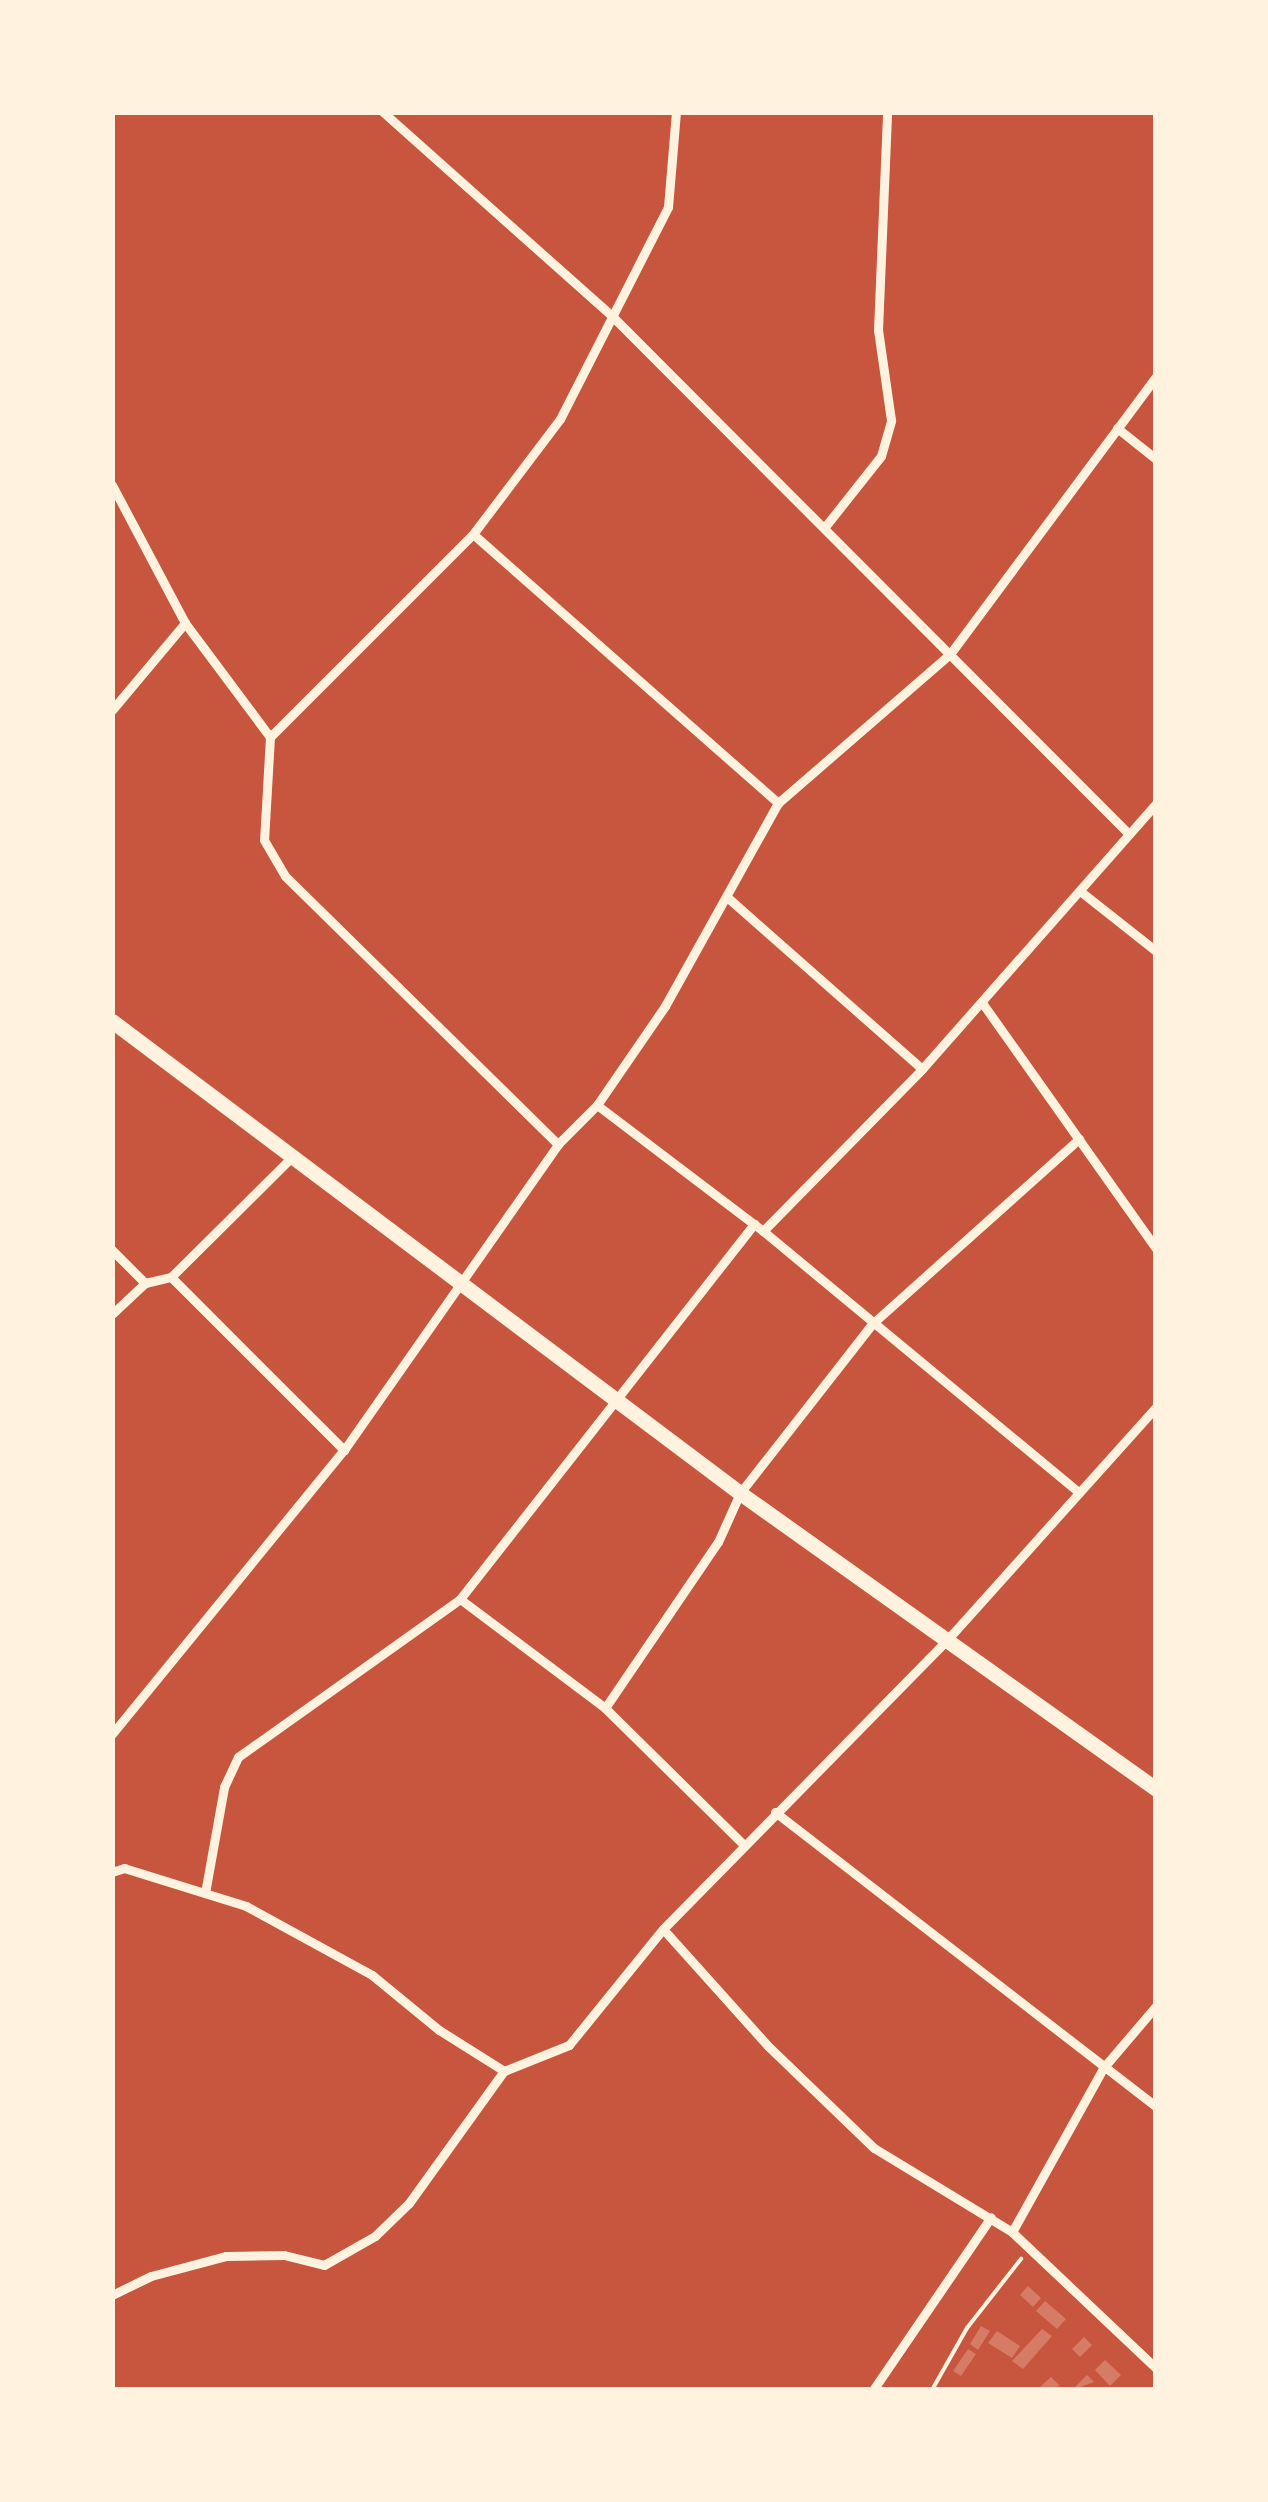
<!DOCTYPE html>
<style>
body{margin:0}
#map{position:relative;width:1268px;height:2502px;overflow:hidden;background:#c8553d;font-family:Rubik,sans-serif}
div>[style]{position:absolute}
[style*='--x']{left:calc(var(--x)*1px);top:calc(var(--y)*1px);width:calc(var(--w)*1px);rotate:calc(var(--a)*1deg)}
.building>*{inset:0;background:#d67c66}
.path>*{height:4px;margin:-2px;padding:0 2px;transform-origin:2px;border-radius:2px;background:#fff3e0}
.minor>*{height:9px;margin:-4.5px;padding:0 4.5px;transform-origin:4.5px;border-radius:4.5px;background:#fff3e0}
.trunk>*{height:15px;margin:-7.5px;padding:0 7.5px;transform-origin:7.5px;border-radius:7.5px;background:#fff3e0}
span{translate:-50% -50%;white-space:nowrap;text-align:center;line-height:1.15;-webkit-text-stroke:8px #fff3e0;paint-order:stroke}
.frame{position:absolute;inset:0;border:115px solid #fff3e0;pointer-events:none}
</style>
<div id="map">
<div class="building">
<div style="clip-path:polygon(1028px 2286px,1041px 2298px,1033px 2307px,1020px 2295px)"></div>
<div style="clip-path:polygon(1045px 2301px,1066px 2319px,1057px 2329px,1036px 2311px)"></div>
<div style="clip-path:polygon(981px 2326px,990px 2331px,978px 2350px,970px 2344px)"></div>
<div style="clip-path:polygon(1042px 2329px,1052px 2336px,1023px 2369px,1012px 2361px)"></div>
<div style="clip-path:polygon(997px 2331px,1020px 2346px,1012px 2358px,988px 2343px)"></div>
<div style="clip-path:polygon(1084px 2337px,1092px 2345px,1080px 2357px,1072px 2349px)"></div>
<div style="clip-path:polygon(968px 2349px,976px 2354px,961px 2376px,953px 2371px)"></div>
<div style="clip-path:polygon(1105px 2360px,1121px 2375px,1110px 2386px,1095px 2370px)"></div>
<div style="clip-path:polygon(1087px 2375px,1094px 2382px,1072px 2390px)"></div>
<div style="clip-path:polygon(1051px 2377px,1060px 2386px,1043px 2390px,1040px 2387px)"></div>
</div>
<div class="path">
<div style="--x:932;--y:2390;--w:71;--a:-60.6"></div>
<div style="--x:967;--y:2328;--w:88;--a:-52"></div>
</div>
<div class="minor">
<div style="--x:383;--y:112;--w:307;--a:41.7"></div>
<div style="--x:612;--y:316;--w:732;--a:45.06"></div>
<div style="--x:1117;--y:428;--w:50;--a:38.5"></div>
<div style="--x:112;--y:485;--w:156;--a:62.1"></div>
<div style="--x:185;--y:623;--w:142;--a:53.3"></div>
<div style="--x:270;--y:737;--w:103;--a:93.3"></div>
<div style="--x:264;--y:840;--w:42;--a:59.7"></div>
<div style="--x:285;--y:876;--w:383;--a:44.5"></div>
<div style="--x:824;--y:528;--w:92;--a:-51.6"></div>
<div style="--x:881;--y:456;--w:37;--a:-74"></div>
<div style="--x:891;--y:420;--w:91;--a:-98.2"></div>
<div style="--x:878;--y:330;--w:218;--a:-87.6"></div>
<div style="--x:473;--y:534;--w:407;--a:41.4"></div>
<div style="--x:112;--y:710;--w:114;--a:-50"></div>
<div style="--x:270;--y:737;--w:287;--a:-45"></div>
<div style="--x:473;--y:534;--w:144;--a:-52.9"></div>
<div style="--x:560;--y:419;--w:238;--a:-63"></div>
<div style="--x:668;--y:207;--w:95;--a:-85.2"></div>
<div style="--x:1080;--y:891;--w:97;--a:38.3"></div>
<div style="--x:727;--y:897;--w:260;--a:41.4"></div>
<div style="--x:983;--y:1004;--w:299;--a:54.7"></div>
<div style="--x:597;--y:1105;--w:197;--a:37.2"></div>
<div style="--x:763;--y:1231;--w:410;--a:39.6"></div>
<div style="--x:112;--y:1250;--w:47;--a:45"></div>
<div style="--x:145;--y:1283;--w:27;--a:-13"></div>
<div style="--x:171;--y:1277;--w:245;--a:45"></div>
<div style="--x:171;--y:1277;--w:169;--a:-44.8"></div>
<div style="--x:112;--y:1314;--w:45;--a:-43.2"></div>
<div style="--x:460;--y:1599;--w:181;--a:36.9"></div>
<div style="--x:605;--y:1708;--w:195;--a:44.6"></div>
<div style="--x:605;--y:1708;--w:201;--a:-55.8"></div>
<div style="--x:718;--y:1542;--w:54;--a:-65.8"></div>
<div style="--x:740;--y:1493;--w:214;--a:-52"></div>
<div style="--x:872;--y:1324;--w:278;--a:-41.8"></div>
<div style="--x:112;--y:1734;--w:367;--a:-50.8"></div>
<div style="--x:344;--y:1450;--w:373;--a:-55"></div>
<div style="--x:558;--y:1144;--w:55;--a:-45"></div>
<div style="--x:597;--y:1105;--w:120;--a:-55.5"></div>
<div style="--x:665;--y:1006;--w:232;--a:-60.9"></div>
<div style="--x:778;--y:803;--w:228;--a:-40.9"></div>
<div style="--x:950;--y:654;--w:345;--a:-53.4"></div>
<div style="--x:775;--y:1812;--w:481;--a:37.7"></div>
<div style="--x:112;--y:1872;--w:13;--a:-18"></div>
<div style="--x:124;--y:1868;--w:128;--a:17.3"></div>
<div style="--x:246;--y:1906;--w:144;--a:28.7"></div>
<div style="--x:372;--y:1975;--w:87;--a:39.4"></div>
<div style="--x:439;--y:2030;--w:77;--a:32.2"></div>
<div style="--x:205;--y:1893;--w:108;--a:-79.8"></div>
<div style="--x:224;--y:1787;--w:33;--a:-65"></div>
<div style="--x:238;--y:1757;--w:272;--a:-35.4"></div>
<div style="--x:460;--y:1599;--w:477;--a:-51.9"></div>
<div style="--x:754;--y:1224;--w:11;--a:38"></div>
<div style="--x:763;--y:1231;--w:227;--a:-45.5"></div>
<div style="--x:922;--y:1069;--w:354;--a:-48.6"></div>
<div style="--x:663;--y:1929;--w:157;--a:48.1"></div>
<div style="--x:768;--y:2046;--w:147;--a:43.9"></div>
<div style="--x:874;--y:2148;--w:162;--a:31.3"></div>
<div style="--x:1012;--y:2232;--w:198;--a:43.4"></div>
<div style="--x:1012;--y:2232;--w:189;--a:-60.9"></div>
<div style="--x:1104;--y:2067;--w:80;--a:-49.6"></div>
<div style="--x:112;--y:2295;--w:43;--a:-26"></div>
<div style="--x:151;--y:2276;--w:78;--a:-14.9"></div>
<div style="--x:226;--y:2256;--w:58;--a:-1"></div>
<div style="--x:284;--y:2255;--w:41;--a:14"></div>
<div style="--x:324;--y:2265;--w:59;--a:-29.6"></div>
<div style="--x:375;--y:2236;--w:47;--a:-44.1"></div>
<div style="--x:409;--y:2203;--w:163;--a:-54.3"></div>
<div style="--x:504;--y:2071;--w:70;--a:-21.8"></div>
<div style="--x:569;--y:2045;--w:149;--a:-51"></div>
<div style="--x:663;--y:1929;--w:405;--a:-45.5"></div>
<div style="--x:947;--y:1640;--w:313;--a:-48.1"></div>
<div style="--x:873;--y:2390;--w:209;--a:-55.7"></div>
</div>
<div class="trunk">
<div style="--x:112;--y:1021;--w:786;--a:36.93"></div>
<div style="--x:740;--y:1493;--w:511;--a:35.43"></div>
</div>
<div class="frame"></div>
</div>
